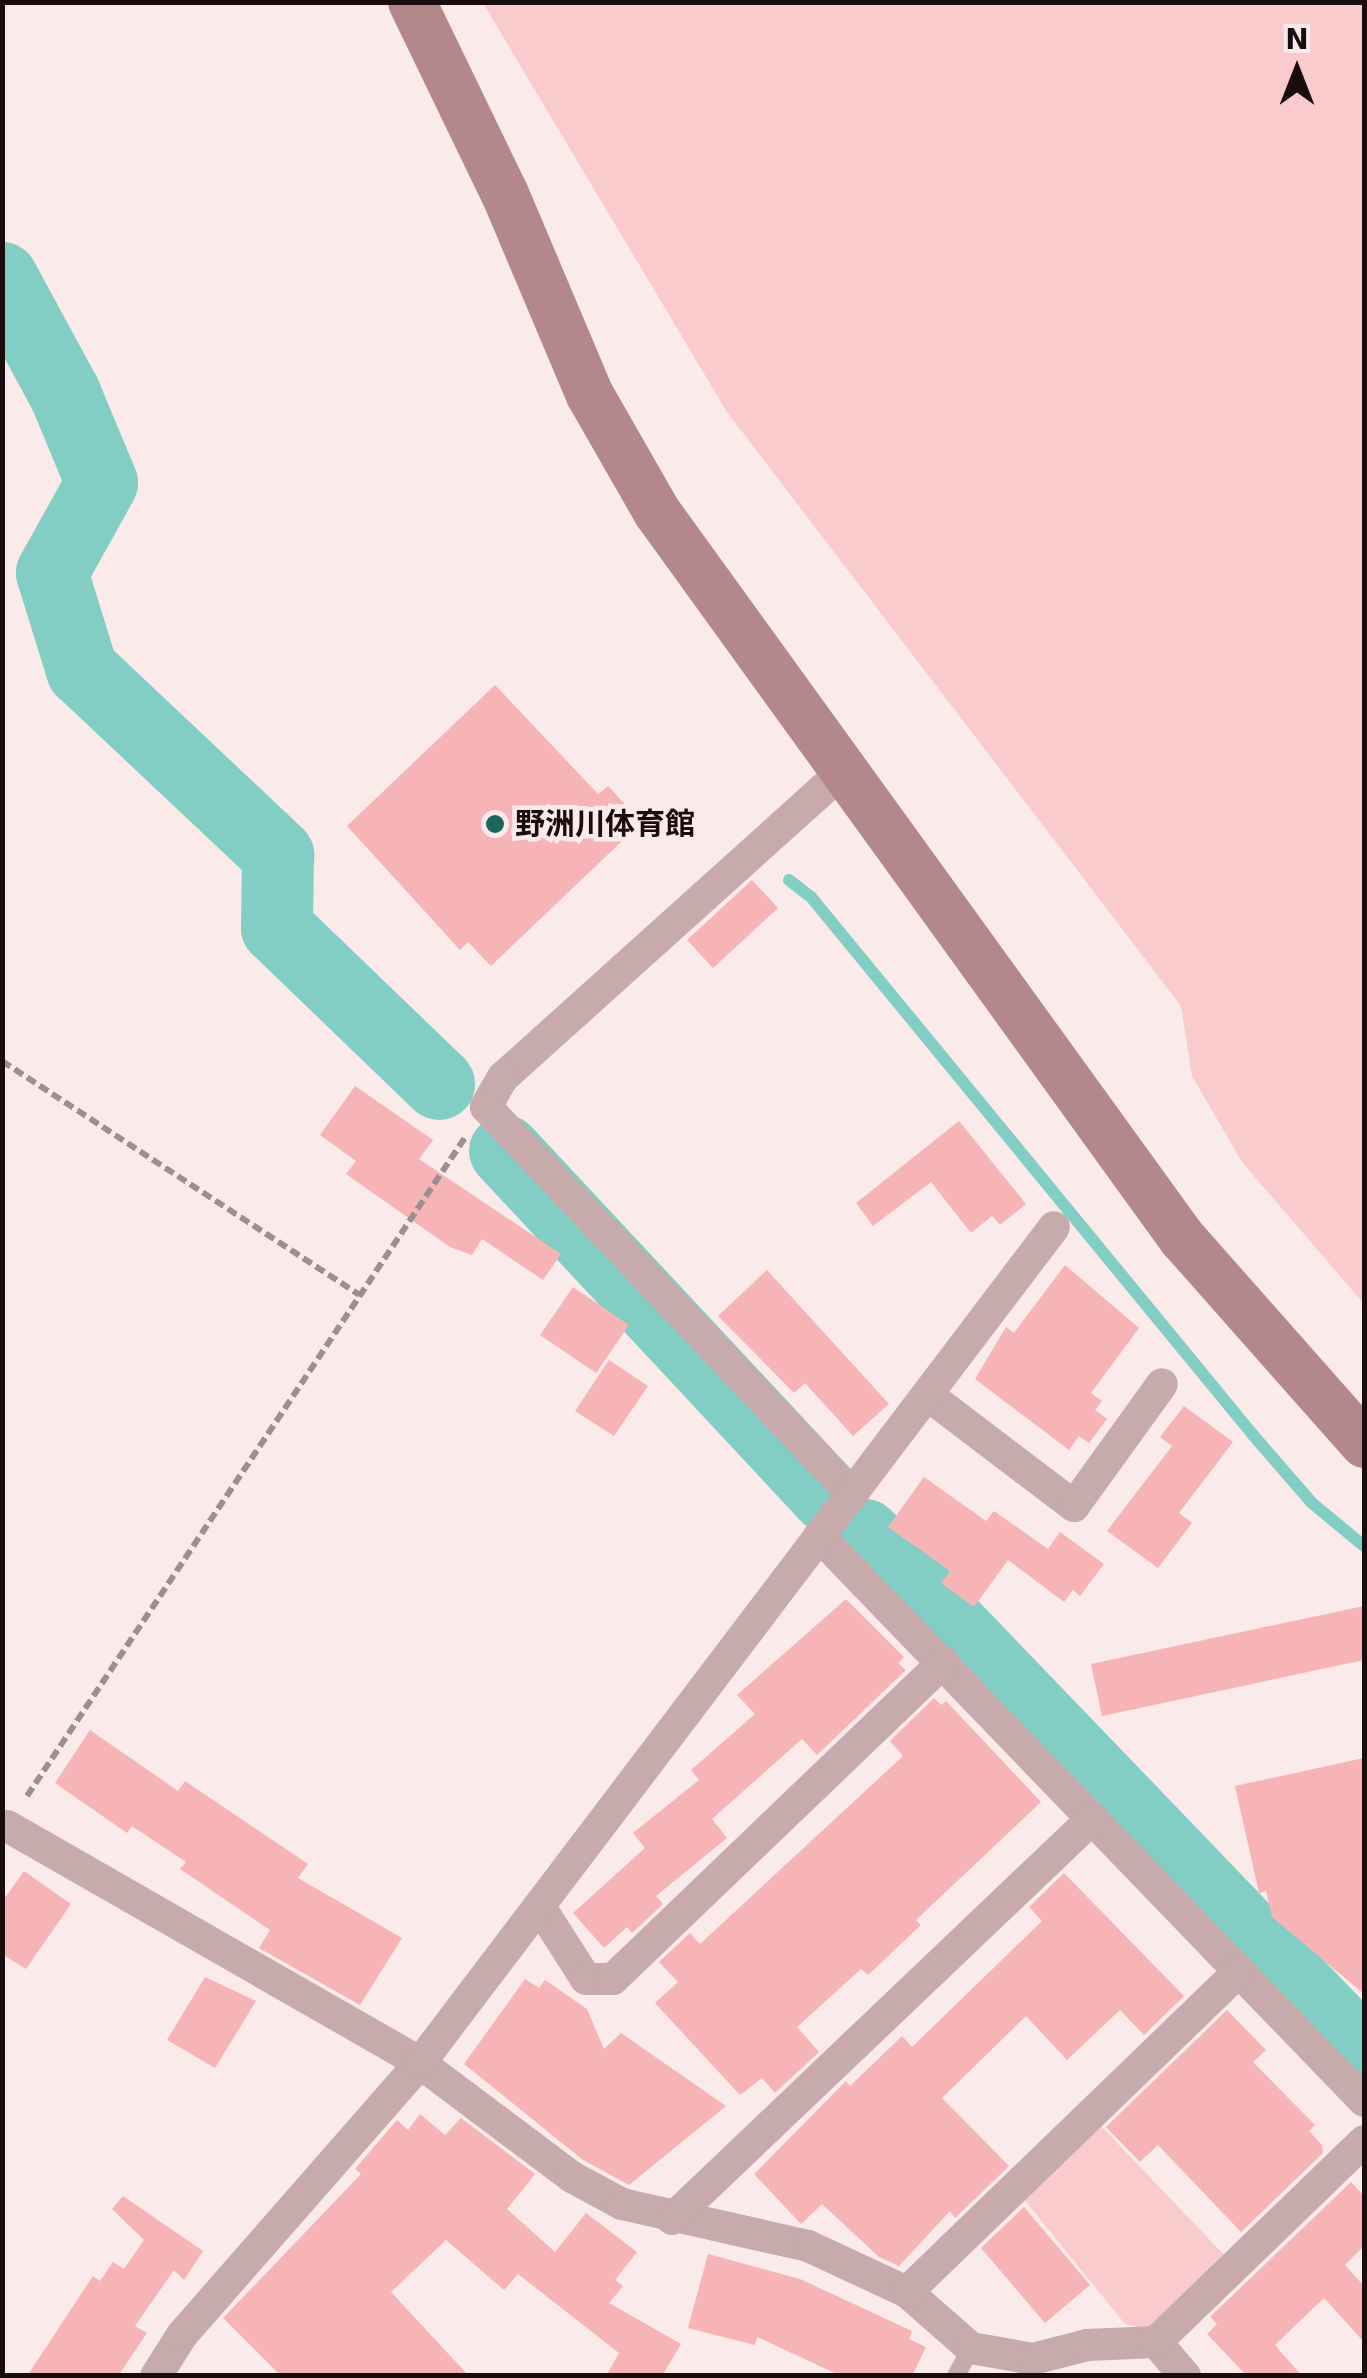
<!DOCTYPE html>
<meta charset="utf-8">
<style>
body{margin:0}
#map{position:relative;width:1367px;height:2378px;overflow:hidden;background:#faeaea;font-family:"DejaVu Sans","Noto Sans JP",sans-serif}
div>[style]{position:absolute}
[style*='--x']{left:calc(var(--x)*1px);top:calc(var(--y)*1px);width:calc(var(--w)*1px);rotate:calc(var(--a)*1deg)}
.green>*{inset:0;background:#f9cbcc}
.stream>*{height:12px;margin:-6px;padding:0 6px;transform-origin:6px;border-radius:6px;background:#83cec4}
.river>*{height:72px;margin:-36px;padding:0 36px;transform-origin:36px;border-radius:36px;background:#83cec4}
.building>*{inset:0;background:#f6b4b7}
.path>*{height:6px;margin-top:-3px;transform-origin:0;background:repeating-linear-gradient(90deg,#9e8f8f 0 10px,transparent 0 15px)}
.lane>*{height:18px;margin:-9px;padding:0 9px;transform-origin:9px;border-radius:9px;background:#c7aaab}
.street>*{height:32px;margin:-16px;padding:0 16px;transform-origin:16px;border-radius:16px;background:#c7aaab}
.secondary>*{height:48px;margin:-24px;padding:0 24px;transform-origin:24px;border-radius:24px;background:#b3888a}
.dots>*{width:28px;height:28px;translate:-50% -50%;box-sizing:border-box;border:5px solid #faeaea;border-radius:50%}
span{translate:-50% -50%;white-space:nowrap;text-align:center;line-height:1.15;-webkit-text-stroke:9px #faeaea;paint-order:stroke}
.poi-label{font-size:30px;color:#1a0d0e;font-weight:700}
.left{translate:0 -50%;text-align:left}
.frame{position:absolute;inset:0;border:5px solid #1a0d0e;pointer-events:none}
.north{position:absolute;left:1247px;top:20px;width:100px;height:100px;-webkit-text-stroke:8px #faeaea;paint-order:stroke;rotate:0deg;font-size:28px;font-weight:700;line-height:40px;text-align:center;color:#1a0d0e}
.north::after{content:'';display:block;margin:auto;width:35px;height:45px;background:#1a0d0e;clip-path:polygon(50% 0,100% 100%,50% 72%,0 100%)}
</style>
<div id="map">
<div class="green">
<div style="clip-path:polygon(483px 3px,1364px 3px,1364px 1304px,1242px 1162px,1192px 1076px,1181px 1006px,727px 412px)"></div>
<div style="clip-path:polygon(1099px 2124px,1228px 2259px,1151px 2330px,1125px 2324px,1023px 2198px)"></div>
</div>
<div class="stream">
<div style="--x:789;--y:880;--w:28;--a:38"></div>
<div style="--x:811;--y:897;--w:696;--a:50.59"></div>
<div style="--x:1253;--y:1435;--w:90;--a:49.1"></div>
<div style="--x:1312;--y:1503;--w:67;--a:39.6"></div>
</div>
<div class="river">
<div style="--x:2;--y:278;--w:132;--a:61.5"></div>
<div style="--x:65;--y:394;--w:96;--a:67.4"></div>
<div style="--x:102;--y:483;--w:103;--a:119.1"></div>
<div style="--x:52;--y:573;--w:102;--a:72.8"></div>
<div style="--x:82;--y:670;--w:270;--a:43.3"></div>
<div style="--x:278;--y:855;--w:73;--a:90.8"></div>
<div style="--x:277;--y:928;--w:225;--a:43.9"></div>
<div style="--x:505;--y:1151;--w:473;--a:47"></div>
<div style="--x:865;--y:1535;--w:720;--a:46.13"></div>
</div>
<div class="building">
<div style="clip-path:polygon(495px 685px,598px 794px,608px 786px,642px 822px,491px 966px,468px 942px,460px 950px,347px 826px)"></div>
<div style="clip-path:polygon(752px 880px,778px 908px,713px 968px,687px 940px)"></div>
<div style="clip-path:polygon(355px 1086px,433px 1140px,419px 1159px,561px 1254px,543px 1280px,482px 1239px,472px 1255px,450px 1247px,346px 1174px,356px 1161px,320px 1135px)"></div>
<div style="clip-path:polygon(959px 1121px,1026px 1204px,1000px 1225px,992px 1216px,971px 1233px,931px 1182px,873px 1226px,856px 1203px)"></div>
<div style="clip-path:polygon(1065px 1265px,1139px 1328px,1091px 1393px,1102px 1401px,1095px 1410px,1107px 1419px,1089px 1443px,1079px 1436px,1069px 1450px,975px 1379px,1006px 1327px,1014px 1333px)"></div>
<div style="clip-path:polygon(767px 1270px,889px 1404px,853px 1436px,805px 1383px,794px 1393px,718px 1316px)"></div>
<div style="clip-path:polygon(573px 1287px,629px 1325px,596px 1373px,540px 1335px)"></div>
<div style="clip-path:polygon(609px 1360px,648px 1386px,614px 1436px,575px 1411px)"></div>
<div style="clip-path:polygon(1184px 1406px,1233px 1442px,1179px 1513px,1192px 1523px,1158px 1568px,1107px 1531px,1172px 1446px,1160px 1437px)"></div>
<div style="clip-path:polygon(924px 1477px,986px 1521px,994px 1511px,1048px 1549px,1060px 1532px,1104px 1564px,1080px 1596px,1073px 1590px,1064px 1602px,1008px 1560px,974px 1607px,941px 1583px,950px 1571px,888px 1527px)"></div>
<div style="clip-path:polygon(846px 1599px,904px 1657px,898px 1663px,906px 1670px,817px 1755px,802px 1739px,712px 1819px,727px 1838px,656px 1896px,663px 1904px,632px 1933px,627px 1927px,604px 1948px,573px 1913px,645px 1848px,633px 1833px,699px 1780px,691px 1770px,755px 1714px,737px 1695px)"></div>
<div style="clip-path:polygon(1364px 1606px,1364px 1660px,1102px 1716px,1091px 1664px)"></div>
<div style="clip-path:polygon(934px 1698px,941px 1705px,946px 1701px,1041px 1802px,916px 1920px,921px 1925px,868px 1975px,861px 1969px,797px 2027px,819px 2052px,775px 2093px,762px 2078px,740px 2095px,655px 2003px,678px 1982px,659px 1962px,690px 1933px,700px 1944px,903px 1756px,890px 1741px)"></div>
<div style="clip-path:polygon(90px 1730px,178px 1791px,185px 1781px,308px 1864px,298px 1878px,402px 1938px,360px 2005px,259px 1948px,270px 1930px,180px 1869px,186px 1862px,132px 1826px,127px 1833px,55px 1783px)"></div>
<div style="clip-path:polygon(1364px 1758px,1364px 1994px,1272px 1917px,1266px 1891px,1259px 1893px,1235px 1786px)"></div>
<div style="clip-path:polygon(24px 1871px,71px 1904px,26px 1969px,2px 1954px,2px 1902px)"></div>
<div style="clip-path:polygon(1064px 1873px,1184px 1996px,1144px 2035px,1120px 2010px,1067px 2060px,1026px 2016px,942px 2098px,1009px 2166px,955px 2218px,950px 2211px,899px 2266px,879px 2257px,822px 2204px,801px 2224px,754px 2174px,846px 2081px,850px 2086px,902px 2036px,912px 2047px,1042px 1921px,1029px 1907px)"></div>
<div style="clip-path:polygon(205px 1977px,256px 2001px,215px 2068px,167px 2040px)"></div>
<div style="clip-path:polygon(525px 1979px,539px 1988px,545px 1980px,587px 2009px,604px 2049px,621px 2033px,726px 2106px,629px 2185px,583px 2160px,464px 2064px)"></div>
<div style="clip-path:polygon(1227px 2010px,1266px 2050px,1253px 2062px,1315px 2125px,1309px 2131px,1322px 2145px,1323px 2153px,1241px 2232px,1158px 2145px,1140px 2162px,1106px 2127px)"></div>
<div style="clip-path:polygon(420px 2114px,445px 2135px,461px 2118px,535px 2174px,507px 2209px,555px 2252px,586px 2213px,637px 2252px,615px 2280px,623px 2286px,609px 2303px,681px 2344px,662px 2376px,606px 2376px,619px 2353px,518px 2274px,504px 2290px,446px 2240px,391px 2292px,469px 2376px,281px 2376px,223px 2318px,361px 2174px,355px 2169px,397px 2120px,408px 2130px)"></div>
<div style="clip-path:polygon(1351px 2182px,1364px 2196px,1364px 2246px,1345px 2265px,1364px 2286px,1364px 2342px,1324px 2298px,1275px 2345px,1302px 2376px,1247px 2376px,1207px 2334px,1217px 2324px,1210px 2317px)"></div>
<div style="clip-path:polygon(123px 2196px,203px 2251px,184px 2280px,174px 2270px,135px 2326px,147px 2333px,118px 2376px,27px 2376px,93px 2276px,100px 2281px,113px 2262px,124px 2269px,144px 2240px,112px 2209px)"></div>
<div style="clip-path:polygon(1024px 2207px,1090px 2285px,1045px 2323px,981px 2248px)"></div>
<div style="clip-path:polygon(708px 2254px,800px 2279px,912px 2331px,909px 2339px,926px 2347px,912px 2376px,841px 2376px,757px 2337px,755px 2345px,688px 2328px)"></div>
</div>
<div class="path">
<div style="--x:2;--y:1061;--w:427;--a:33.2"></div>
<div style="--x:27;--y:1796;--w:793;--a:-56.37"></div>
</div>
<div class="lane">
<div style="--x:956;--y:2376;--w:32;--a:-62"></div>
</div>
<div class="street">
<div style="--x:840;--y:774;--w:453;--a:138"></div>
<div style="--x:503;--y:1077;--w:34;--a:120"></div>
<div style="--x:486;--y:1107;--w:534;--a:46.59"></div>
<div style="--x:929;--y:1396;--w:182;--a:37.2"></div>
<div style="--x:1074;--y:1506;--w:150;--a:-54.2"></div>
<div style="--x:819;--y:1536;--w:785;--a:46.03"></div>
<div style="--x:7;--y:1826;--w:476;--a:29.8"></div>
<div style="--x:420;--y:2063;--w:190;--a:36.9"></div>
<div style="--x:572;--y:2177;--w:57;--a:28.4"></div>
<div style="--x:622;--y:2204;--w:191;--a:12.7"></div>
<div style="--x:808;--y:2246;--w:109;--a:24.9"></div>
<div style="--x:907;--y:2292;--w:85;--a:41.2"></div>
<div style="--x:971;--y:2348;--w:63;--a:10.1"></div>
<div style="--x:1033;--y:2359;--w:56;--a:-14.5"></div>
<div style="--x:1087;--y:2345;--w:69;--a:-2.5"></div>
<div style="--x:1156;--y:2342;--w:45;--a:49.5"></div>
<div style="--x:540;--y:1907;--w:85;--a:57.4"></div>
<div style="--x:586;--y:1979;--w:27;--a:0"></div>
<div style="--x:613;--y:1979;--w:458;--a:-43.8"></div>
<div style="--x:672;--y:2219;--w:581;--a:-43.61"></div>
<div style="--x:907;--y:2292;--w:462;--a:-44"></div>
<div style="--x:1156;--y:2342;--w:289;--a:-44"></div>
<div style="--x:156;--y:2376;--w:49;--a:-57.6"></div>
<div style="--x:182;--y:2335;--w:361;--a:-48.8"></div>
<div style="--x:420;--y:2063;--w:1049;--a:-52.82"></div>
</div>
<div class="secondary">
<div style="--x:412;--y:2;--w:213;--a:64.2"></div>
<div style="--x:505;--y:194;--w:218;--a:67.1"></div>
<div style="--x:590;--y:395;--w:135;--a:60.2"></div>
<div style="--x:657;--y:512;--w:896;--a:54.13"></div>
<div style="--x:1182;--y:1238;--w:275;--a:48.5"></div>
</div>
<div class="dots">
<div style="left:495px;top:824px;background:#1c665f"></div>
</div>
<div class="poi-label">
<span class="left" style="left:515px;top:824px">野洲川体育館</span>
</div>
<div class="frame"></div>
<div class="north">N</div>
</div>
